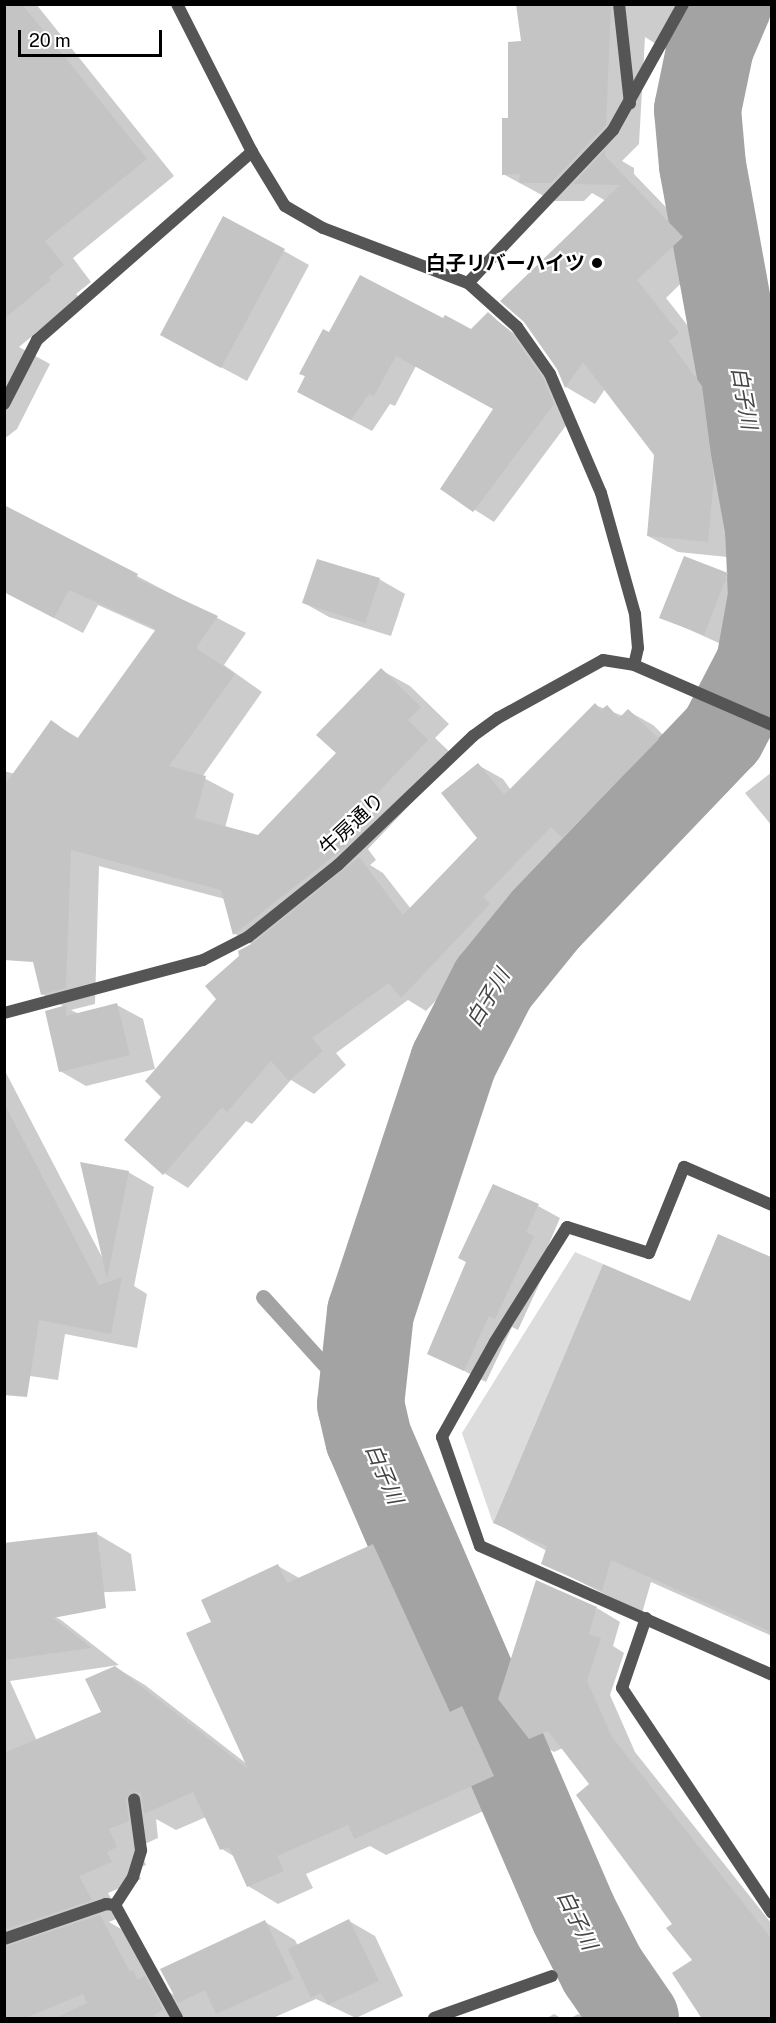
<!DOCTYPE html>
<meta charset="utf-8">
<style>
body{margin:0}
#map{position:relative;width:776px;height:2023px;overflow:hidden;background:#fff;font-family:"Public Sans","Noto Sans JP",sans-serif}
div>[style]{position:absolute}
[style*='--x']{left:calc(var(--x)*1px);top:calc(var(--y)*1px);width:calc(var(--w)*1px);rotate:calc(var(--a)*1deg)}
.green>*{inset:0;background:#dcdcdc}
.shadow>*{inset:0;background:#0003}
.stream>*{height:15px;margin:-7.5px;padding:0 7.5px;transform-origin:7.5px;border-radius:7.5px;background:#a3a3a3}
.river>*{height:87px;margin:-43.5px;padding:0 43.5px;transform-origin:43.5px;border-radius:43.5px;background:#a3a3a3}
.building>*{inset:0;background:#c4c4c4}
.lane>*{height:12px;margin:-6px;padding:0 6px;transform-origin:6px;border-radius:6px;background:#555}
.street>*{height:12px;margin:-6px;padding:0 6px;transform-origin:6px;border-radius:6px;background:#555}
.dots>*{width:16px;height:16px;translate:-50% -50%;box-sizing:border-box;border:3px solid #fff;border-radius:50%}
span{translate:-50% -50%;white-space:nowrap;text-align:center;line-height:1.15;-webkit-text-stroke:4.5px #fff;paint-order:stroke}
.poi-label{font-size:20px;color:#000;font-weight:700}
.right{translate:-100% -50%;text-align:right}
.street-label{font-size:20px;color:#000}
.water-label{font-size:21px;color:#444;font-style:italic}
.frame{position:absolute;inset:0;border:6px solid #000;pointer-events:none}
.scale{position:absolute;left:18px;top:30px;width:144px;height:27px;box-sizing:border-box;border:3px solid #000;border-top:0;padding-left:8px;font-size:18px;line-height:21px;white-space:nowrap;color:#000;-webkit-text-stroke:4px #fff;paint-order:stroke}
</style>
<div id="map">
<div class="green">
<div style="clip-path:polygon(575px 1252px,603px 1264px,493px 1523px,462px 1433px)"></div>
</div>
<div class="shadow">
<div style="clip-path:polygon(4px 4px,36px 4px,174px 176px,73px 258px,91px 282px,76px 294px,79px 297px,19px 347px,50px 364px,17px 429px,4px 439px)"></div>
<div style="clip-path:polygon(518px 4px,708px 4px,709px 19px,696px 23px,696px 37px,691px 37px,692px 46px,664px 49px,645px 37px,639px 144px,622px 161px,634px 168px,634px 174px,711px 254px,666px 298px,707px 350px,697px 358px,731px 404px,743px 496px,737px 558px,678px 552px,648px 536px,655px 455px,605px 389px,595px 404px,566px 387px,558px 369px,606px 201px,592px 193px,584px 201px,553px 201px,503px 174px,523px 42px)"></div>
<div style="clip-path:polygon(284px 251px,309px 265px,247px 381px,187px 349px)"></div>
<div style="clip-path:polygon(488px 314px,531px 346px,573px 416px,494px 522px,442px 489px,495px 409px,416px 366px,395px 406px,390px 404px,372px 431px,319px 403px,329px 334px,443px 320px,471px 331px)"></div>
<div style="clip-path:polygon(685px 558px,753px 589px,730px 648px,661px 617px)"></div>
<div style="clip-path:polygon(137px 576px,246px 633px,224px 665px,262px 692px,202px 777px,234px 794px,225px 828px,259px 836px,338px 753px,381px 670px,410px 686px,449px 724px,435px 738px,455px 757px,368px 849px,376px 860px,370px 865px,383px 873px,411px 909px,479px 838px,478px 765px,503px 779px,511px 790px,595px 705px,623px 716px,628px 711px,653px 725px,683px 754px,587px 851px,574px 843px,507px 912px,513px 919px,426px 1011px,408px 1000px,336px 1053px,346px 1065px,314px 1094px,291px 1080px,252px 1124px,246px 1121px,188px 1188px,164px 1173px,163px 1096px,253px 945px,235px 934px,225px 899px,99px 866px,95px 1004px,71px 1010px,79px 1014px,117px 1005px,143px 1019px,155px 1069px,86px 1086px,60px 1071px,65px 1007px,42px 994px,4px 834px,4px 771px,15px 774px,51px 722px,80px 739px,156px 631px,98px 605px,83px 633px,4px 592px)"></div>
<div style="clip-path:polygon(379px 579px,405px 594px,391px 636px,329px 617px,304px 603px)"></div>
<div style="clip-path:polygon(772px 772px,772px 826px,745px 793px)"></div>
<div style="clip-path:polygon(4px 1069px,104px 1261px,128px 1172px,154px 1187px,134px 1286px,147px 1294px,137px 1348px,65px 1334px,58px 1380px,9px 1373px,4px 1380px)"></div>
<div style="clip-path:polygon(538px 1206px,560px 1218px,548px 1246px,555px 1250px,518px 1330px,512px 1327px,486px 1382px,429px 1353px)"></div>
<div style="clip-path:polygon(719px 1236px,772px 1258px,772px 1636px,651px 1582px,642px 1613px,543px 1563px,547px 1551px,495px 1523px,690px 1303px)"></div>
<div style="clip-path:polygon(97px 1534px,131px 1554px,136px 1591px,4px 1596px)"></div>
<div style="clip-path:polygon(373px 1545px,403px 1563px,472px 1714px,492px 1725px,523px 1793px,386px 1855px,370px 1846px,306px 1874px,313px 1888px,278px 1904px,248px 1886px,235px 1857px,222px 1849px,206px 1817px,176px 1830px,156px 1819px,158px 1838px,138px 1847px,146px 1865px,136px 1869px,141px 1879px,108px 1893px,121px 1917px,109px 1922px,130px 1934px,157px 1985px,176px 1996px,265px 1922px,295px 1940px,298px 1946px,349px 1921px,375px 1936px,403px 1996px,356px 2018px,316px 1999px,273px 2018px,4px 2018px,4px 1613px,30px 1602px,61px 1620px,119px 1665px,10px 1681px,37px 1741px,103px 1712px,115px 1667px,145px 1685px,247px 1764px,212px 1623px,278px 1566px,301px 1579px)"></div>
<div style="clip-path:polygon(597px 1608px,620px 1622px,613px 1646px,624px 1653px,610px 1695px,635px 1752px,772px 1924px,772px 2018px,704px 2018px,694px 1960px,591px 1785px,563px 1748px,554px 1752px,530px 1738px)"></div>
<div style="clip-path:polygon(554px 2014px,561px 2018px,547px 2018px)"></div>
<div style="clip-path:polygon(578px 2014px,587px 2018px,571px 2018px)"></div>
</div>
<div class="stream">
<div style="--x:263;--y:1297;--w:144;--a:47.8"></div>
</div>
<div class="river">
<div style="--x:635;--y:2018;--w:58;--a:-124.5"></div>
<div style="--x:602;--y:1970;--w:64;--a:-117"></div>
<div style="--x:573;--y:1913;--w:517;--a:-113.34"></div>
<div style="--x:368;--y:1438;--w:35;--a:-103"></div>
<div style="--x:360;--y:1404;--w:93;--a:-83.8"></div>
<div style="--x:370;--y:1312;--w:264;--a:-71.7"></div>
<div style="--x:453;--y:1061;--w:88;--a:-62.9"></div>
<div style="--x:493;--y:983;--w:82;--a:-50.9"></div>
<div style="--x:545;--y:919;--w:256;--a:-46.3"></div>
<div style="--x:722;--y:734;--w:80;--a:-62.5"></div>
<div style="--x:759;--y:663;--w:68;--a:-79.8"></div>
<div style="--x:771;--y:596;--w:68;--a:-92.5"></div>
<div style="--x:768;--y:528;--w:369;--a:-100.3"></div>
<div style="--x:702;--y:165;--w:56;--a:-95.1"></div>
<div style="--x:697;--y:109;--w:64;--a:-78.3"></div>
<div style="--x:710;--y:46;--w:46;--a:-66.8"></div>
</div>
<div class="building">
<div style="clip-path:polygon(4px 4px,22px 4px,147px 159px,45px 241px,64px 265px,49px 277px,51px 280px,4px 319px)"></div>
<div style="clip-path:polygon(516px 4px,611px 4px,606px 125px,551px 183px,519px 183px,520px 174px,502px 175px,502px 118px,508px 118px,508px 42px,521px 41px)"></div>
<div style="clip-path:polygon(605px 150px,605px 156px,683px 237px,637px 280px,679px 333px,669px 341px,702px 386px,714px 478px,708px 542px,647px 536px,654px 455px,583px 362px,565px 388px,557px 369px,524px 322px,500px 301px,620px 185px,573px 184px)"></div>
<div style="clip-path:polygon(223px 216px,285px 249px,221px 368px,160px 335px)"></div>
<div style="clip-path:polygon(360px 275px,443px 318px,445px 315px,471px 329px,488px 312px,511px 333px,543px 378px,554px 404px,473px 512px,440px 489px,493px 409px,396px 356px,374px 396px,369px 394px,351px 420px,297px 392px,305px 376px,299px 374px,323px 329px,329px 332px)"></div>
<div style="clip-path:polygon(4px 505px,138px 574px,136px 578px,218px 616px,196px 648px,235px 674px,169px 766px,206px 776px,195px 818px,258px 835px,336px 753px,316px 735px,381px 668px,421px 707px,408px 720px,428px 740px,340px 832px,349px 844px,233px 935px,221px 890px,71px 850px,66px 988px,41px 995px,33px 962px,4px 960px,4px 786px,51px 720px,77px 739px,156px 629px,69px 590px,54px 618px,4px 592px)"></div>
<div style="clip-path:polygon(684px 556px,728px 573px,704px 635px,659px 618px)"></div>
<div style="clip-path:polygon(317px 559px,380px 578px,365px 623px,302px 603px)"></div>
<div style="clip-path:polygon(595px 703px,601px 710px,607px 705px,619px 718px,628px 709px,659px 739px,562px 838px,551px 827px,483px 897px,490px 904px,401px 998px,389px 983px,312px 1038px,323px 1051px,289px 1081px,271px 1061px,227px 1112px,222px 1107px,163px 1175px,124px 1140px,161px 1097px,145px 1081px,216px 999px,205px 986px,239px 956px,238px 951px,253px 943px,359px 857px,403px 915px,477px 838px,441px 793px,478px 763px,504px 795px)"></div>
<div style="clip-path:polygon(117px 1003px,130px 1055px,59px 1072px,45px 1011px,66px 1005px,66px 1016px)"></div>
<div style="clip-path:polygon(4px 1103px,99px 1285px,122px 1277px,111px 1334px,39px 1320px,27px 1397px,4px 1395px)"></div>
<div style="clip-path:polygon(80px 1162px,129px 1171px,107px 1279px)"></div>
<div style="clip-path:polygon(493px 1184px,539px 1204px,526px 1232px,534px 1236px,495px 1319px,489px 1316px,464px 1371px,427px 1354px,466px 1262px,458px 1258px)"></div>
<div style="clip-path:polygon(718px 1234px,771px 1257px,771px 1632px,611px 1560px,602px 1591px,541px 1564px,547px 1546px,493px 1523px,603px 1264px,690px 1301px)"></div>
<div style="clip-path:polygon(97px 1532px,106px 1608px,53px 1618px,92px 1648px,4px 1660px,4px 1543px)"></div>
<div style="clip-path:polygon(373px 1544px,450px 1712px,462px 1706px,494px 1776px,354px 1839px,348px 1825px,277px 1856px,284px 1871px,247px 1887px,229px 1847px,220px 1850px,193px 1792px,144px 1814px,141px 1794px,132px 1791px,126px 1800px,129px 1821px,109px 1829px,117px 1847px,107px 1852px,112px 1862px,79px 1876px,92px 1900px,4px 1930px,4px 1753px,101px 1712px,85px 1679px,115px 1666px,248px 1769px,186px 1633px,211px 1622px,201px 1600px,278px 1564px,287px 1583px)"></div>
<div style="clip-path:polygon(536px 1580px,597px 1607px,589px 1634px,601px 1638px,587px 1681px,612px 1737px,771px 1938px,771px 2019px,702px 2019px,672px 1973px,692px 1960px,666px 1928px,672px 1924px,576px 1795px,589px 1784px,548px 1731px,529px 1739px,498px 1699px)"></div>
<div style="clip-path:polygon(100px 1915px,130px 1972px,133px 1970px,138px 1980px,145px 1976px,163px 2010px,154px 2015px,156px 2019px,54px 2019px,87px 2003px,83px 1994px,23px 2019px,4px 2019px,4px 1947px)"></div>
<div style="clip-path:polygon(349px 1919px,379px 1981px,328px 2005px,321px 1993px,311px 1998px,288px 1949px)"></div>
<div style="clip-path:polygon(265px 1920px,293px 1979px,216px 2014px,205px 1990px,178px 2003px,160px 1969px)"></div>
</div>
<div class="lane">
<div style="--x:619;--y:4;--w:100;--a:83.7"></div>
<div style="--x:115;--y:1905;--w:33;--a:-57"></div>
<div style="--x:133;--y:1877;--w:28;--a:-73"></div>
<div style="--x:141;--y:1850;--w:51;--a:-97.8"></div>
</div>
<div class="street">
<div style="--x:177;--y:4;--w:166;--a:63.1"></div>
<div style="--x:252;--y:152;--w:63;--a:58.6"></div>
<div style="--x:285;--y:206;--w:44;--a:30.1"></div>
<div style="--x:323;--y:228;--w:155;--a:20.8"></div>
<div style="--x:468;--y:283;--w:66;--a:41.9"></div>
<div style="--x:517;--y:327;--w:57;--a:54.9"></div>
<div style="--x:550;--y:374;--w:129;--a:66.8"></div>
<div style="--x:601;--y:493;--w:126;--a:74.3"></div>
<div style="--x:635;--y:614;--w:34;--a:85"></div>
<div style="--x:638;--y:648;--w:17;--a:103"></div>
<div style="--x:468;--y:283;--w:211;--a:-46.5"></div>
<div style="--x:613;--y:130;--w:144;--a:-60.9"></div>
<div style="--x:4;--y:404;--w:72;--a:-62.7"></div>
<div style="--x:37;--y:340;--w:286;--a:-41.2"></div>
<div style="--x:4;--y:1013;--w:206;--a:-14.9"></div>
<div style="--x:203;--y:960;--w:51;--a:-27.1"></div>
<div style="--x:248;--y:937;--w:115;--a:-38.7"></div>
<div style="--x:338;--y:865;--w:187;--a:-43.7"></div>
<div style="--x:473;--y:736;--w:31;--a:-36"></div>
<div style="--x:498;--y:718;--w:120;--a:-28.9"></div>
<div style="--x:603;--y:660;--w:31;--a:9"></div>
<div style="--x:634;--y:665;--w:150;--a:23.5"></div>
<div style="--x:772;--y:1205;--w:96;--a:-156.6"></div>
<div style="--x:684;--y:1167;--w:93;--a:112.1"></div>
<div style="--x:649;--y:1253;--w:86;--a:-162.4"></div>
<div style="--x:567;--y:1227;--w:136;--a:122.1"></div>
<div style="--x:495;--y:1342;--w:109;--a:119.2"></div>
<div style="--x:442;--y:1437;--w:115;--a:70.8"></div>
<div style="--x:480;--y:1546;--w:319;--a:23.8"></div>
<div style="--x:646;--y:1618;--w:74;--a:108.9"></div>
<div style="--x:622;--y:1688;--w:270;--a:56.3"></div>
<div style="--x:4;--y:1939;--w:108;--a:-18.9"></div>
<div style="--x:106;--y:1904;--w:9;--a:6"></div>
<div style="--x:115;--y:1905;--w:129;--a:61.2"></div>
<div style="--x:434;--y:2018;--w:125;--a:-19.6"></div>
</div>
<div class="dots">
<div style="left:597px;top:263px;background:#000"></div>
</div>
<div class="poi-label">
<span class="right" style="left:585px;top:263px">白子リバーハイツ</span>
</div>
<div class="street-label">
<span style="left:352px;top:824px;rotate:-43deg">牛房通り</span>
</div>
<div class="water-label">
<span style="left:744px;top:398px;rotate:80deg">白子川</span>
<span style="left:488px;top:998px;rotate:-59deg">白子川</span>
<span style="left:384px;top:1474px;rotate:67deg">白子川</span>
<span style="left:577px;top:1920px;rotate:64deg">白子川</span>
</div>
<div class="frame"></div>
<div class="scale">20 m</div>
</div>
